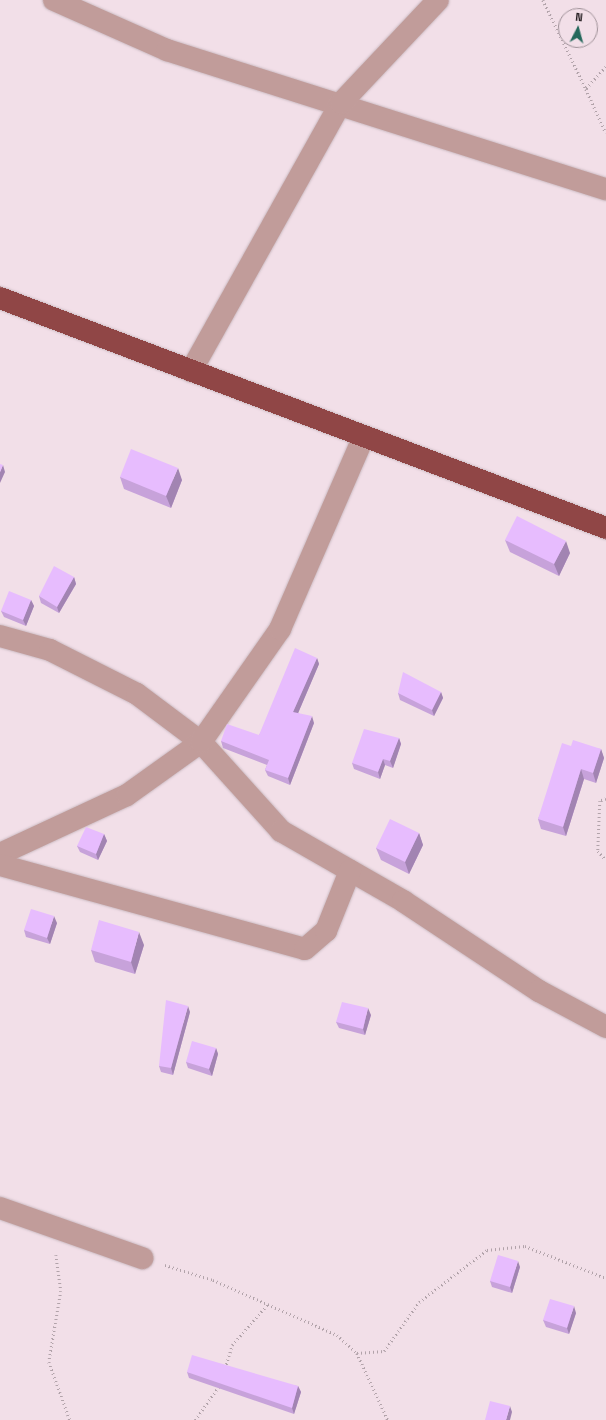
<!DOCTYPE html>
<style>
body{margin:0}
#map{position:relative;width:606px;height:1420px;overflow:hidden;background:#f2dfe8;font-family:"Space Grotesk",sans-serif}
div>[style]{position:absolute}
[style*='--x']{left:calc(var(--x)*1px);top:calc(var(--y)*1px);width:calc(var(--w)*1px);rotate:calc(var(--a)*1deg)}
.path>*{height:2.5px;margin-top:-1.25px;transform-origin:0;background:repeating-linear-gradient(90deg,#b2a3aa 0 1px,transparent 0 4px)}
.roads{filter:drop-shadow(0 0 1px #ccbcc3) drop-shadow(0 0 1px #ccbcc3)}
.street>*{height:22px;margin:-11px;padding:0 11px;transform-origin:11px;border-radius:11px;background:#c19c9a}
.highway>*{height:22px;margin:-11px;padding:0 11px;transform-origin:11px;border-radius:11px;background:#904646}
.wall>*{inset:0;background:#c7a2da}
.shaded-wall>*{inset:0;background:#a284b2}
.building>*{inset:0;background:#e7bcfe}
span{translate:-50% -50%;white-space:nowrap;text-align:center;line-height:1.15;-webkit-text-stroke:3px #f2dfe8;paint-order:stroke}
.north{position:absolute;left:558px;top:8px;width:40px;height:40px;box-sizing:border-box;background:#f2dfe8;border:1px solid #9e9097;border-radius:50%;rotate:6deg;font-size:11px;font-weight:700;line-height:16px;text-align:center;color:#201a1d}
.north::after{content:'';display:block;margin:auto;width:14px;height:18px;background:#24685b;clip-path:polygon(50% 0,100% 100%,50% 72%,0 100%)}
</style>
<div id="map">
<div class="path">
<div style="--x:543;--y:0;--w:99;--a:64.2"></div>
<div style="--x:606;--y:67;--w:30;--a:132"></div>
<div style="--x:586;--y:89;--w:48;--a:65.6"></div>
<div style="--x:606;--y:799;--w:6;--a:162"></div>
<div style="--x:600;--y:801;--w:50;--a:92.3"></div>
<div style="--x:598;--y:851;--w:12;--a:48"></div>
<div style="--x:56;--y:1255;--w:36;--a:82"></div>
<div style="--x:61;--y:1291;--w:72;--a:99.6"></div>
<div style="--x:49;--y:1362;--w:62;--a:70.1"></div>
<div style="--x:165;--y:1265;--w:50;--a:17.4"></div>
<div style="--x:213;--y:1280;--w:136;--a:23.9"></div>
<div style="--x:337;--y:1335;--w:27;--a:42"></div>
<div style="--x:357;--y:1353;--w:74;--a:65.2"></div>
<div style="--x:357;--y:1353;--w:27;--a:-4"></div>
<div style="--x:384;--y:1351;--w:60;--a:-54.5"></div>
<div style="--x:419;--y:1302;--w:86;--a:-37.4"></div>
<div style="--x:487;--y:1250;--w:38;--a:-6"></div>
<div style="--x:525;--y:1246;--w:87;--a:21.6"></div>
<div style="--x:225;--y:1368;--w:24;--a:-73"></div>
<div style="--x:232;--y:1345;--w:53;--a:-48.8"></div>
<div style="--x:195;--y:1420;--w:42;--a:-54.8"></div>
</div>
<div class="roads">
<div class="street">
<div style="--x:54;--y:0;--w:124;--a:23.9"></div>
<div style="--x:167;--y:50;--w:460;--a:17.6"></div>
<div style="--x:191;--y:371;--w:307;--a:-60.8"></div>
<div style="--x:341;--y:103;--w:141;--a:-46.7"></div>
<div style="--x:0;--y:636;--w:52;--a:15.6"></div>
<div style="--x:50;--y:650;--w:97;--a:26.8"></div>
<div style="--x:137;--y:694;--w:80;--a:36.9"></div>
<div style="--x:201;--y:742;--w:120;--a:48"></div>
<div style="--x:281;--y:831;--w:141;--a:29.8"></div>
<div style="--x:403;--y:901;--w:163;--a:33.5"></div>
<div style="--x:539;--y:991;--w:76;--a:28.2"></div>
<div style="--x:0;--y:854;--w:140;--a:-24.9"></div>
<div style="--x:127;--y:795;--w:91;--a:-35.6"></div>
<div style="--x:201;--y:742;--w:138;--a:-55"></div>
<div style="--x:280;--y:629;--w:210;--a:-66.5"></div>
<div style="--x:0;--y:865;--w:316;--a:15.4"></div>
<div style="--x:305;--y:949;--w:28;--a:-41"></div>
<div style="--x:326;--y:931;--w:65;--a:-68.2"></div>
<div style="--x:0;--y:1208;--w:151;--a:19.4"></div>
</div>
<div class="highway">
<div style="--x:0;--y:298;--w:648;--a:20.78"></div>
</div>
</div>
<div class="wall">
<div style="clip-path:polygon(120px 477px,182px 480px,171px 508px,124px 489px)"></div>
<div style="clip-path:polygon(505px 540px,570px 553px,559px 576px,510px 552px)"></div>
<div style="clip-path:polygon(74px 577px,76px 584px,59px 613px,41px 603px,39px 596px)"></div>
<div style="clip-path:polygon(31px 600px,34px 606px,26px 626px,4px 617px,1px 611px)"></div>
<div style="clip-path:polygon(317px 658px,319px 664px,298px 713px,314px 723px,290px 785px,268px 776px,265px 770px,267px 765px,223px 748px,221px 741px,259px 735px)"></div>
<div style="clip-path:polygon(441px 692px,443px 698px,434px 716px,400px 700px,398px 693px)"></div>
<div style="clip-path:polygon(399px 738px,401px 744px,393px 768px,385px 765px,380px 779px,354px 769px,352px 763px)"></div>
<div style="clip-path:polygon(571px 746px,601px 749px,604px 758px,596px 783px,584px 779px,566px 836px,541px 829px,538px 819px)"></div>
<div style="clip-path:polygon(419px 833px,423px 845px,409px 874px,381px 860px,376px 848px)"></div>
<div style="clip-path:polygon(104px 834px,107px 841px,98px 860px,80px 852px,77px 846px)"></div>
<div style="clip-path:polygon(57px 923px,50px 944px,26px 937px,24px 930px)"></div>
<div style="clip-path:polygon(144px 945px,135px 974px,95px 962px,91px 950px)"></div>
<div style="clip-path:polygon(190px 1012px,173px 1075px,161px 1072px,159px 1066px)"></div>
<div style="clip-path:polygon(371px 1015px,365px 1035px,339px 1028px,336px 1022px)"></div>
<div style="clip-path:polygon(216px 1048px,218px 1054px,212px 1076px,188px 1068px,186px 1062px)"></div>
<div style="clip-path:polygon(520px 1267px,512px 1293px,492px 1287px,490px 1281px)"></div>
<div style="clip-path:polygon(576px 1313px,569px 1334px,546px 1327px,543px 1320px)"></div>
<div style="clip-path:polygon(187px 1372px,298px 1386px,301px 1392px,294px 1414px,189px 1378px)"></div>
</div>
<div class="shaded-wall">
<div style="clip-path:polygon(3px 465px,5px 472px,0 483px,0 472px)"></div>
<div style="clip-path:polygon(178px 468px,182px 480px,171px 508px,166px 496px)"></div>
<div style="clip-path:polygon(566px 541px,570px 553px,559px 576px,554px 564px)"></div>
<div style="clip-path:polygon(74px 577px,76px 584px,59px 613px,57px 607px)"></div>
<div style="clip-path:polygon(31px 600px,34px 606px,26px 626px,23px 620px)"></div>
<div style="clip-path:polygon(317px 658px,319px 664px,296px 718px,293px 712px)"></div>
<div style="clip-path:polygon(441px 692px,443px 698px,434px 716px,432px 710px)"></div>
<div style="clip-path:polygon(312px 716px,314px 723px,290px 785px,288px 778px)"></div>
<div style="clip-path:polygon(399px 738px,401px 744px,393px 768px,390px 761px)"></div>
<div style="clip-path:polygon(601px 749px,604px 758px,596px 783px,593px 773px)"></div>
<div style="clip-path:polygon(383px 759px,385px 765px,380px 779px,378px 772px)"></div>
<div style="clip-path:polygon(581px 769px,584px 779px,566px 836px,563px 827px)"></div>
<div style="clip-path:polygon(419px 833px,423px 845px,409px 874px,405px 862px)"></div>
<div style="clip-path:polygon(104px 834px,107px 841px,98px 860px,96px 854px)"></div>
<div style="clip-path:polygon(54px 916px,57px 923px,50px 944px,47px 938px)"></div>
<div style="clip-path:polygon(139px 932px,144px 945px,135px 974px,131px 962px)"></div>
<div style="clip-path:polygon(188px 1006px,190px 1012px,173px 1075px,171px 1068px)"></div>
<div style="clip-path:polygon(368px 1008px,371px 1015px,365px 1035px,363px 1029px)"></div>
<div style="clip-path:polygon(216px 1048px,218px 1054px,212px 1076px,209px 1069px)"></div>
<div style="clip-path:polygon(518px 1261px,520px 1267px,512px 1293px,510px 1287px)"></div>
<div style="clip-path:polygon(574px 1306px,576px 1313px,569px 1334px,567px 1328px)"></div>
<div style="clip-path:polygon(298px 1386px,301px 1392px,294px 1414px,292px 1408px)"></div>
<div style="clip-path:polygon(510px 1406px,512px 1412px,510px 1420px,506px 1420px)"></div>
</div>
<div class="building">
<div style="clip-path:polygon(131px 449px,178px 468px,166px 496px,120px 477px)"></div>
<div style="clip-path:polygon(0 464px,3px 465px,0 472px)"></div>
<div style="clip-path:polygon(517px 516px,566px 541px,554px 564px,505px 540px)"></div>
<div style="clip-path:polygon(54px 566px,74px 577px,57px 607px,39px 596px)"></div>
<div style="clip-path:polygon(9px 591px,31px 600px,23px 620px,1px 611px)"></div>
<div style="clip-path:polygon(295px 648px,317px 658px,293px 712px,312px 716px,288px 778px,265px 770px,269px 760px,221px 741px,227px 724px,259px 735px)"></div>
<div style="clip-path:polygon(403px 672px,441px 692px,432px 710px,398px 693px)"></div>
<div style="clip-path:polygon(364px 729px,399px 738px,390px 761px,383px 759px,378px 772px,352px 763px)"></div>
<div style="clip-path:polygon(573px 740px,601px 749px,593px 773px,581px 769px,563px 827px,538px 819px,562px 743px,571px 746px)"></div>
<div style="clip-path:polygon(390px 819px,419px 833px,405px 862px,376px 848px)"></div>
<div style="clip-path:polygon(86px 827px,104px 834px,96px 854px,77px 846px)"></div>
<div style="clip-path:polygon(31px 909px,54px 916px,47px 938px,24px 930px)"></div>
<div style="clip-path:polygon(99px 920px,139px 932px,131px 962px,91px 950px)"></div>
<div style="clip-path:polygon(166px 1000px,188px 1006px,171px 1068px,159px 1066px)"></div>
<div style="clip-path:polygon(342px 1002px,368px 1008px,363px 1029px,336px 1022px)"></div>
<div style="clip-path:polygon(192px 1041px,216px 1048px,209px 1069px,186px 1062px)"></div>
<div style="clip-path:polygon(498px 1255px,518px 1261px,510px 1287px,490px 1281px)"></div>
<div style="clip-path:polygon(550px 1299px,574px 1306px,567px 1328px,543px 1320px)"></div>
<div style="clip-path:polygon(192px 1355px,298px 1386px,292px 1408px,187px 1372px)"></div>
<div style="clip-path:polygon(490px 1401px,510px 1406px,506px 1420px,485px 1420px)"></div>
</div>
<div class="north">N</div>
</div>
